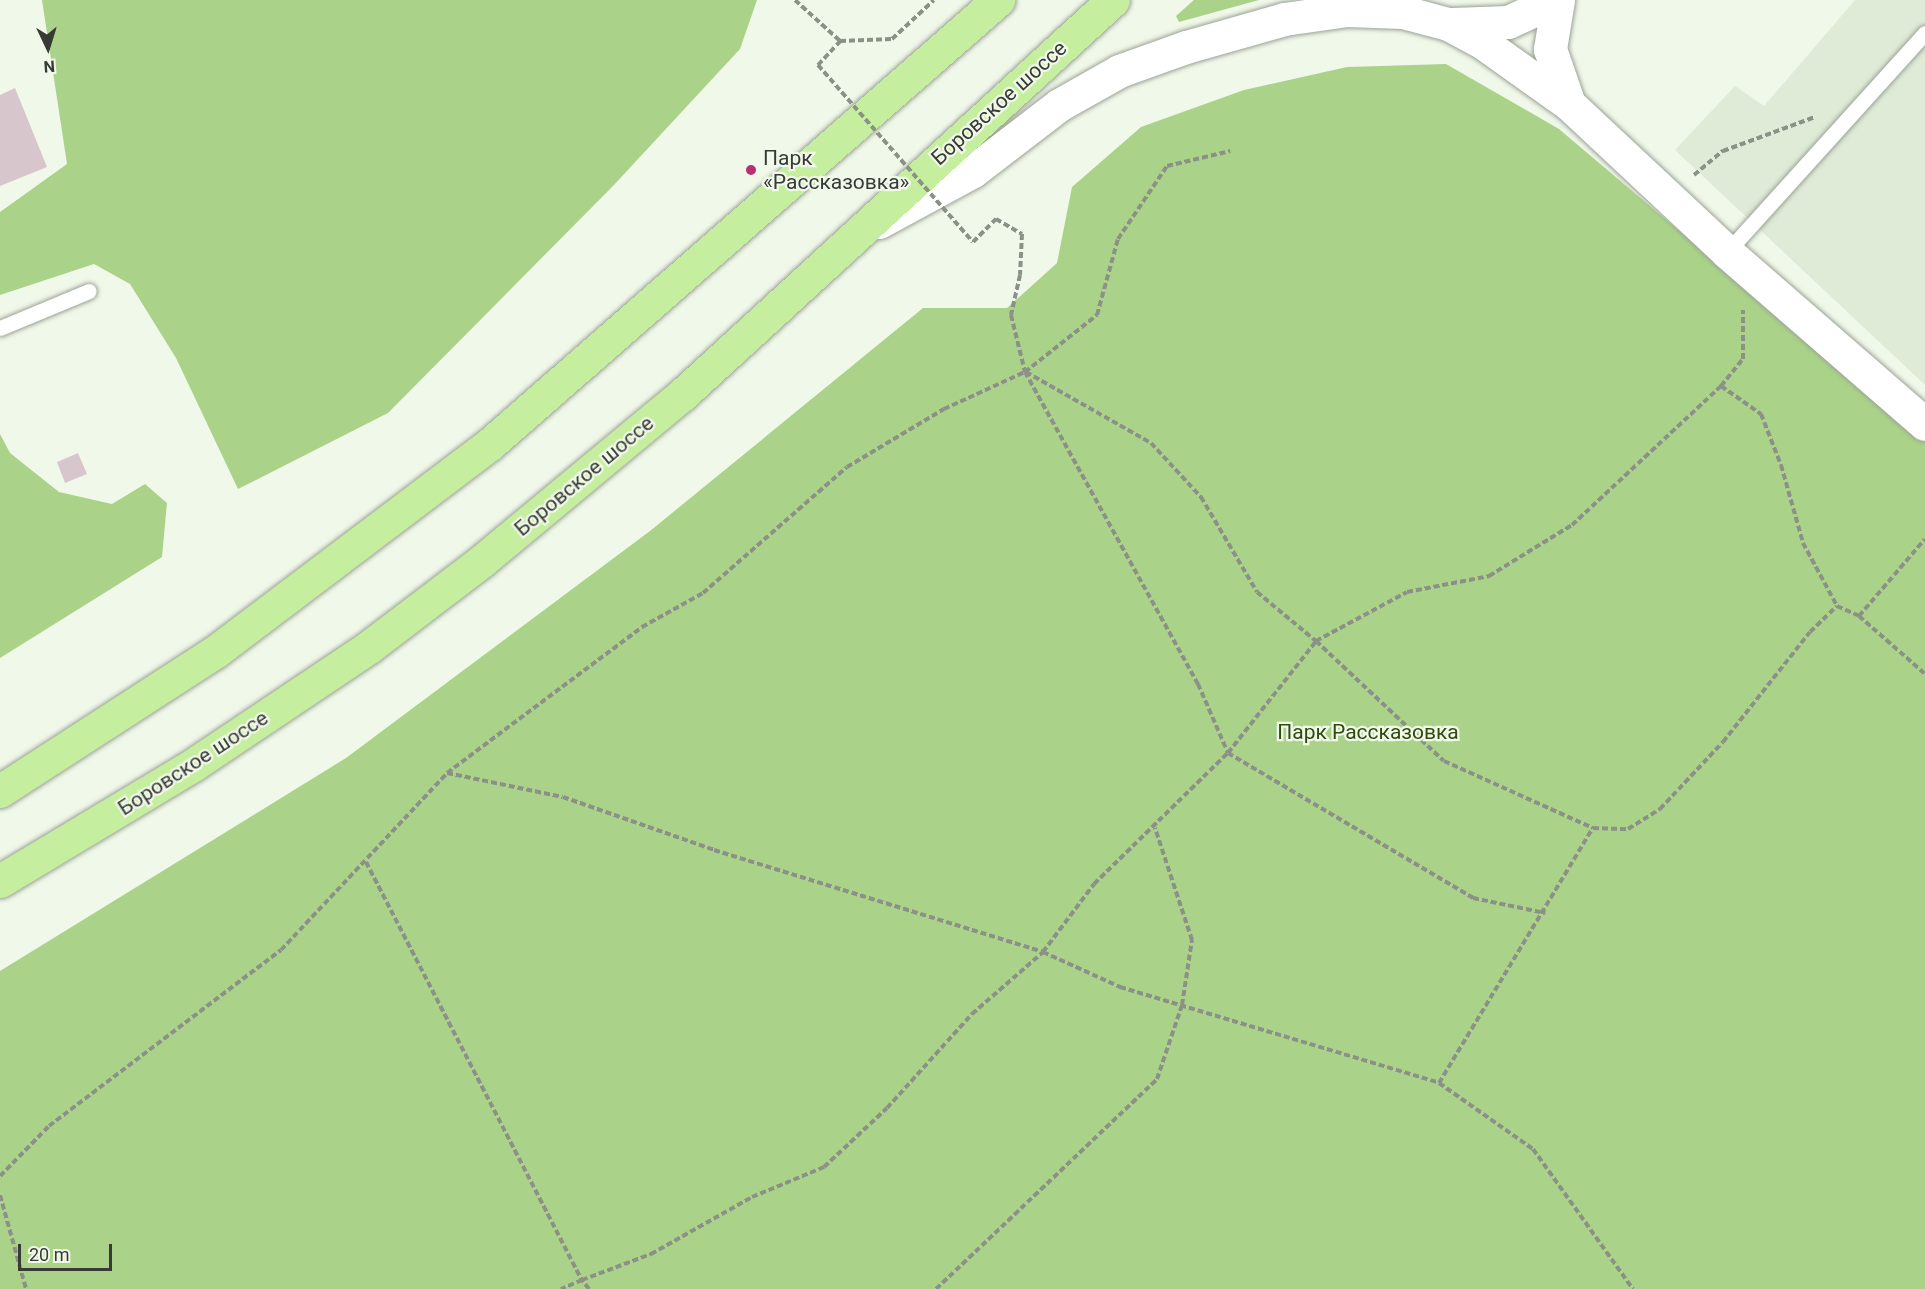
<!DOCTYPE html>
<meta charset="utf-8">
<style>
body{margin:0}
#map{position:relative;width:1925px;height:1289px;overflow:hidden;background:#f0f8ea;font-family:Roboto,sans-serif}
div>[style]{position:absolute}
[style*='--x']{left:calc(var(--x)*1px);top:calc(var(--y)*1px);width:calc(var(--w)*1px);rotate:calc(var(--a)*1deg)}
.built>*{inset:0;background:#dfebd7}
.green>*{inset:0;background:#aad389}
.building>*{inset:0;background:#d7c7cc}
.path>*{height:4px;margin-top:-2px;transform-origin:0;background:repeating-linear-gradient(90deg,#8c9188 0 6px,transparent 0 9px)}
.roads{filter:drop-shadow(0 0 2px #9ba396) drop-shadow(0 0 2px #9ba396)}
.service>*{height:15px;margin:-7.5px;padding:0 7.5px;transform-origin:7.5px;border-radius:7.5px;background:#fff}
.tertiary>*{height:33px;margin:-16.5px;padding:0 16.5px;transform-origin:16.5px;border-radius:16.5px;background:#fff}
.primary>*{height:33px;margin:-16.5px;padding:0 16.5px;transform-origin:16.5px;border-radius:16.5px;background:#c5ee9e}
.path-bridge>*{height:4px;margin-top:-2px;transform-origin:0;background:repeating-linear-gradient(90deg,#8c9188 0 6px,transparent 0 9px)}
.dots>*{width:16px;height:16px;translate:-50% -50%;box-sizing:border-box;border:3px solid #f0f8ea;border-radius:50%}
span{translate:-50% -50%;white-space:nowrap;text-align:center;line-height:1.15;-webkit-text-stroke:4.5px #f0f8ea;paint-order:stroke}
.street-label{font-size:21px;color:#373a35}
.poi-label{font-size:21px;color:#373a35}
.left{translate:0 -50%;text-align:left}
.park-label{font-size:21px;color:#2f4c0f}
.north{position:absolute;left:18px;top:18px;width:60px;height:60px;-webkit-text-stroke:4px #f0f8ea;paint-order:stroke;rotate:176deg;font-size:16px;font-weight:700;line-height:24px;text-align:center;color:#373a35}
.north::after{content:'';display:block;margin:auto;width:21px;height:27px;background:#373a35;clip-path:polygon(50% 0,100% 100%,50% 72%,0 100%)}
.scale{position:absolute;left:18px;top:1244px;width:94px;height:27px;box-sizing:border-box;border:3px solid #373a35;border-top:0;padding-left:8px;font-size:18px;line-height:21px;white-space:nowrap;color:#373a35;-webkit-text-stroke:4px #f0f8ea;paint-order:stroke}
</style>
<div id="map">
<div class="built">
<div style="clip-path:polygon(1855px 0,1925px 0,1925px 385px,1675px 150px,1735px 86px,1764px 106px)"></div>
</div>
<div class="green">
<div style="clip-path:polygon(42px 0,757px 0,740px 49px,613px 186px,388px 413px,238px 489px,176px 358px,130px 284px,94px 264px,0 295px,0 212px,67px 164px)"></div>
<div style="clip-path:polygon(1194px 0,1259px 0,1179px 22px,1176px 16px)"></div>
<div style="clip-path:polygon(1446px 64px,1559px 129px,1925px 439px,1925px 1289px,0 1289px,0 971px,346px 758px,650px 531px,923px 308px,1007px 308px,1057px 263px,1072px 187px,1141px 127px,1244px 90px,1347px 67px)"></div>
<div style="clip-path:polygon(0 434px,10px 453px,59px 492px,112px 504px,145px 484px,167px 503px,162px 557px,0 658px)"></div>
</div>
<div class="building">
<div style="clip-path:polygon(15px 88px,47px 167px,0 186px,0 95px)"></div>
<div style="clip-path:polygon(78px 453px,87px 474px,65px 483px,57px 462px)"></div>
</div>
<div class="path">
<div style="--x:795;--y:0;--w:61;--a:42.3"></div>
<div style="--x:818;--y:65;--w:33;--a:-47"></div>
<div style="--x:840;--y:41;--w:52;--a:-2.2"></div>
<div style="--x:892;--y:39;--w:57;--a:-42.9"></div>
<div style="--x:1694;--y:175;--w:38;--a:-40"></div>
<div style="--x:1723;--y:151;--w:98;--a:-20.3"></div>
<div style="--x:973;--y:242;--w:33;--a:-45"></div>
<div style="--x:996;--y:219;--w:30;--a:30"></div>
<div style="--x:1022;--y:234;--w:41;--a:92.8"></div>
<div style="--x:1020;--y:275;--w:41;--a:102.7"></div>
<div style="--x:1011;--y:315;--w:59;--a:76.2"></div>
<div style="--x:1025;--y:372;--w:357;--a:61"></div>
<div style="--x:1198;--y:684;--w:75;--a:66.5"></div>
<div style="--x:1228;--y:753;--w:285;--a:30.6"></div>
<div style="--x:1473;--y:898;--w:74;--a:11.8"></div>
<div style="--x:1026;--y:372;--w:144;--a:29.6"></div>
<div style="--x:1151;--y:443;--w:74;--a:47.2"></div>
<div style="--x:1201;--y:497;--w:110;--a:59.5"></div>
<div style="--x:1257;--y:592;--w:77;--a:39.7"></div>
<div style="--x:1316;--y:641;--w:175;--a:43.2"></div>
<div style="--x:1444;--y:761;--w:163;--a:24.2"></div>
<div style="--x:1721;--y:386;--w:49;--a:35"></div>
<div style="--x:1761;--y:414;--w:55;--a:68.6"></div>
<div style="--x:1781;--y:465;--w:81;--a:74.2"></div>
<div style="--x:1803;--y:543;--w:72;--a:61.6"></div>
<div style="--x:1837;--y:606;--w:24;--a:24"></div>
<div style="--x:1859;--y:616;--w:88;--a:41.3"></div>
<div style="--x:1859;--y:616;--w:101;--a:-49.4"></div>
<div style="--x:447;--y:773;--w:118;--a:11.7"></div>
<div style="--x:563;--y:797;--w:160;--a:19.3"></div>
<div style="--x:714;--y:850;--w:344;--a:17.2"></div>
<div style="--x:1043;--y:952;--w:85;--a:24.4"></div>
<div style="--x:1120;--y:987;--w:333;--a:16.7"></div>
<div style="--x:1439;--y:1083;--w:115;--a:35.1"></div>
<div style="--x:1533;--y:1149;--w:172;--a:54.5"></div>
<div style="--x:366;--y:862;--w:471;--a:62.7"></div>
<div style="--x:582;--y:1280;--w:23;--a:157"></div>
<div style="--x:1439;--y:1083;--w:298;--a:-58.9"></div>
<div style="--x:1593;--y:828;--w:35;--a:2"></div>
<div style="--x:1628;--y:829;--w:38;--a:-32"></div>
<div style="--x:1660;--y:809;--w:92;--a:-46.8"></div>
<div style="--x:1723;--y:742;--w:140;--a:-51.7"></div>
<div style="--x:1810;--y:632;--w:37;--a:-44"></div>
<div style="--x:0;--y:1176;--w:70;--a:-45.6"></div>
<div style="--x:49;--y:1126;--w:291;--a:-37.2"></div>
<div style="--x:281;--y:950;--w:243;--a:-46.8"></div>
<div style="--x:447;--y:773;--w:244;--a:-36.8"></div>
<div style="--x:642;--y:627;--w:70;--a:-29.1"></div>
<div style="--x:703;--y:593;--w:191;--a:-41.2"></div>
<div style="--x:847;--y:467;--w:113;--a:-30.9"></div>
<div style="--x:944;--y:409;--w:89;--a:-24.6"></div>
<div style="--x:1025;--y:372;--w:92;--a:-38.4"></div>
<div style="--x:1097;--y:315;--w:79;--a:-74.6"></div>
<div style="--x:1118;--y:239;--w:88;--a:-56.1"></div>
<div style="--x:1167;--y:166;--w:65;--a:-13.4"></div>
<div style="--x:0;--y:1195;--w:98;--a:74.5"></div>
<div style="--x:589;--y:1289;--w:11;--a:-128"></div>
<div style="--x:582;--y:1280;--w:74;--a:-20.6"></div>
<div style="--x:651;--y:1254;--w:116;--a:-29.4"></div>
<div style="--x:752;--y:1197;--w:78;--a:-22.6"></div>
<div style="--x:824;--y:1167;--w:86;--a:-43.1"></div>
<div style="--x:887;--y:1108;--w:127;--a:-47.9"></div>
<div style="--x:972;--y:1014;--w:94;--a:-41.1"></div>
<div style="--x:1043;--y:952;--w:85;--a:-53.1"></div>
<div style="--x:1094;--y:884;--w:187;--a:-44.4"></div>
<div style="--x:1228;--y:753;--w:142;--a:-51.8"></div>
<div style="--x:1316;--y:641;--w:103;--a:-28.3"></div>
<div style="--x:1407;--y:592;--w:84;--a:-11"></div>
<div style="--x:1489;--y:576;--w:97;--a:-31.6"></div>
<div style="--x:1572;--y:525;--w:204;--a:-43"></div>
<div style="--x:1721;--y:386;--w:35;--a:-51"></div>
<div style="--x:1743;--y:359;--w:49;--a:-90"></div>
<div style="--x:936;--y:1289;--w:305;--a:-43.5"></div>
<div style="--x:1157;--y:1079;--w:78;--a:-71.3"></div>
<div style="--x:1182;--y:1005;--w:66;--a:-81.3"></div>
<div style="--x:1192;--y:940;--w:118;--a:-108.3"></div>
</div>
<div class="roads">
<div class="service">
<div style="--x:1727;--y:252;--w:295;--a:-47.9"></div>
<div style="--x:0;--y:328;--w:96;--a:-22.6"></div>
</div>
<div class="tertiary">
<div style="--x:1558;--y:0;--w:50;--a:99.3"></div>
<div style="--x:1550;--y:49;--w:58;--a:70.9"></div>
<div style="--x:1453;--y:24;--w:55;--a:-2.1"></div>
<div style="--x:1508;--y:22;--w:53;--a:-24.6"></div>
<div style="--x:879;--y:222;--w:107;--a:-28.5"></div>
<div style="--x:973;--y:171;--w:108;--a:-37.5"></div>
<div style="--x:1059;--y:105;--w:69;--a:-29.5"></div>
<div style="--x:1119;--y:71;--w:71;--a:-19.7"></div>
<div style="--x:1186;--y:47;--w:102;--a:-15.9"></div>
<div style="--x:1284;--y:19;--w:64;--a:-8.1"></div>
<div style="--x:1347;--y:10;--w:56;--a:2"></div>
<div style="--x:1403;--y:12;--w:47;--a:14.9"></div>
<div style="--x:1448;--y:24;--w:38;--a:28"></div>
<div style="--x:1482;--y:42;--w:107;--a:35.5"></div>
<div style="--x:1569;--y:104;--w:216;--a:43.1"></div>
<div style="--x:1727;--y:252;--w:262;--a:41"></div>
</div>
<div class="primary">
<div style="--x:0;--y:791;--w:256;--a:-32.9"></div>
<div style="--x:215;--y:652;--w:345;--a:-37.1"></div>
<div style="--x:490;--y:444;--w:675;--a:-41.15"></div>
<div style="--x:0;--y:881;--w:225;--a:-31"></div>
<div style="--x:193;--y:765;--w:212;--a:-33.8"></div>
<div style="--x:369;--y:647;--w:143;--a:-37.3"></div>
<div style="--x:483;--y:560;--w:260;--a:-39.7"></div>
<div style="--x:683;--y:394;--w:583;--a:-42.5"></div>
</div>
</div>
<div class="path-bridge">
<div style="--x:818;--y:65;--w:235;--a:48.8"></div>
</div>
<div class="dots">
<div style="left:751px;top:170px;background:#b73071"></div>
</div>
<div class="street-label">
<span style="left:999px;top:103px;rotate:-42deg">Боровское шоссе</span>
<span style="left:584px;top:476px;rotate:-40deg">Боровское шоссе</span>
<span style="left:193px;top:763px;rotate:-33deg">Боровское шоссе</span>
</div>
<div class="poi-label">
<span class="left" style="left:763px;top:170px">Парк<br>«Рассказовка»</span>
</div>
<div class="park-label">
<span style="left:1368px;top:732px">Парк Рассказовка</span>
</div>
<div class="north">N</div>
<div class="scale">20 m</div>
</div>
